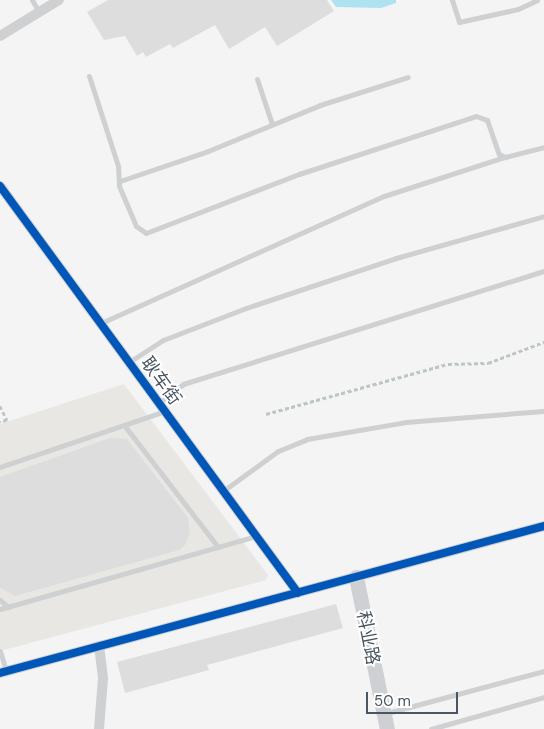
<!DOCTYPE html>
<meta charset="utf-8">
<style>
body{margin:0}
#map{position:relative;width:544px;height:729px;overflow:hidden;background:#f4f4f4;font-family:"DM Sans","Noto Sans SC",sans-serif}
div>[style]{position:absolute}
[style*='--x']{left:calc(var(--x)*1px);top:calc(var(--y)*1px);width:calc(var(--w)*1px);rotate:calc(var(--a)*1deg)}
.commercial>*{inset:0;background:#e8e7e3}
.water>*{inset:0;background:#aee2f0}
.building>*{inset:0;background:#ddddde}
.path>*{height:2.5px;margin-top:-1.25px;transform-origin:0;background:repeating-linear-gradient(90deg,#bcc7c4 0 4px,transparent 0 6.5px)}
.lane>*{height:5px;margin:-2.5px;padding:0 2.5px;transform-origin:2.5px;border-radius:2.5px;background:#ced0d2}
.street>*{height:10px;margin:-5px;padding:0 5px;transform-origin:5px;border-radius:5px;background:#ced0d2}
.secondary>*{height:15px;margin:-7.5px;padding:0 7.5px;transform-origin:7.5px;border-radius:7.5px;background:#ced0d4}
.cycleway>*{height:8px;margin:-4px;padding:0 4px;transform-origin:4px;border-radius:4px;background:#0057b8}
span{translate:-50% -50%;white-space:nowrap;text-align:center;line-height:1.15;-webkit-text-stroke:4px #fff;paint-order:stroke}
.street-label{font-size:18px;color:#4a5661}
.scale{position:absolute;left:366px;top:692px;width:92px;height:22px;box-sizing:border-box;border:2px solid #4a5661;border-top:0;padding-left:6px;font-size:15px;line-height:18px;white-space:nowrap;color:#4a5661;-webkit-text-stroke:4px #fff;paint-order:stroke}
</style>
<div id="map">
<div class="commercial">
<div style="clip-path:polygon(124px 384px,268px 575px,266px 580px,0 651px,0 424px)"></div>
</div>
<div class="water">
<div style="clip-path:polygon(331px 0,396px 0,396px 3px,381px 8px,336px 7px)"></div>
</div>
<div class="building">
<div style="clip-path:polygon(108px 0,327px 0,334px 11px,277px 46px,265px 27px,229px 49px,215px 25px,173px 48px,170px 44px,146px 57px,143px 52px,137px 56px,125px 36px,104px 40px,87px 12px)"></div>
<div style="clip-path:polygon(110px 438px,127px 439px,188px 518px,190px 532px,185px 545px,179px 550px,15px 596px,0 588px,0 477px)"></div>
<div style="clip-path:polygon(336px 604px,343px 628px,207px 665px,209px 670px,125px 693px,117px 662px)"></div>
</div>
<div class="path">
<div style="--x:0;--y:406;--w:16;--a:63"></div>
<div style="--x:7;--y:420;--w:7;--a:164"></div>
<div style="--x:266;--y:414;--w:189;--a:-15.4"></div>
<div style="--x:448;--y:364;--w:40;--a:-1.4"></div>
<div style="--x:488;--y:363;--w:60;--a:-20.6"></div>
</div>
<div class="lane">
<div style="--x:32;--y:0;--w:14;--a:60"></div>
<div style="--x:452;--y:0;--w:23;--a:72"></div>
<div style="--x:459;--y:22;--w:60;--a:-12.4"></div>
<div style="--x:518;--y:9;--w:21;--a:-25"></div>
<div style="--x:89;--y:76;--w:95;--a:72.1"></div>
<div style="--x:118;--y:166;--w:20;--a:87"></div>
<div style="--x:119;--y:186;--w:43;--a:67"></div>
<div style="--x:136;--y:226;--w:12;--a:35"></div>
<div style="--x:146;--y:233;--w:164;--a:-21.1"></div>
<div style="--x:299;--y:174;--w:186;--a:-18.1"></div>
<div style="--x:476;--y:116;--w:12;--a:20"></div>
<div style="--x:487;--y:120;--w:36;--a:71"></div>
<div style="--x:499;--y:154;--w:7;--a:27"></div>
<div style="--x:505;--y:157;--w:40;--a:-14.4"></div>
<div style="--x:257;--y:79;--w:47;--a:71.6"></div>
<div style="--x:120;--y:181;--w:93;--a:-18.8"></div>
<div style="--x:208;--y:151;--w:121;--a:-22.3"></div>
<div style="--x:320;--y:105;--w:92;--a:-17.7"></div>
<div style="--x:101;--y:323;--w:310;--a:-24.2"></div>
<div style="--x:384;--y:196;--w:127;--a:-17.9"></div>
<div style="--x:129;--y:362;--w:40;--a:-32.9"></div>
<div style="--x:163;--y:340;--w:89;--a:-21.1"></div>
<div style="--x:246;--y:308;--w:158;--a:-18.4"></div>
<div style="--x:396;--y:258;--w:154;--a:-15.8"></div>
<div style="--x:159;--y:403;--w:31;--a:-38"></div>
<div style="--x:183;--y:384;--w:378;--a:-17.4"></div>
<div style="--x:124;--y:425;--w:154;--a:52.4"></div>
<div style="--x:0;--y:467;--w:174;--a:-18.7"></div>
<div style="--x:223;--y:491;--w:68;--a:-36"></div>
<div style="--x:278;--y:451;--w:31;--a:-22"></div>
<div style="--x:307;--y:439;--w:100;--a:-9.7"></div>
<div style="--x:406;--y:422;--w:138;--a:-4.6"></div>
<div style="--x:0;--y:600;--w:11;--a:41"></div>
<div style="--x:0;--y:609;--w:266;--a:-15.9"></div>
<div style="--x:0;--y:651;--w:21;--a:73"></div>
<div style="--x:387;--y:713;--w:163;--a:-15"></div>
<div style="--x:431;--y:729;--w:117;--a:-15.8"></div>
</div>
<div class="street">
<div style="--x:0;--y:36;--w:69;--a:-31.4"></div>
<div style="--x:0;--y:186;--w:504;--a:53.79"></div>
<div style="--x:0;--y:673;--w:564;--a:-15.12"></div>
<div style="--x:99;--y:729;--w:51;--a:-85.5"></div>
<div style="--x:103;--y:678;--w:32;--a:-97"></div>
</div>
<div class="secondary">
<div style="--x:356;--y:577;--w:155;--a:78.5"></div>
</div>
<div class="cycleway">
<div style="--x:0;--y:186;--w:504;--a:53.79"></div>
<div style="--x:0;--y:673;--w:564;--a:-15.12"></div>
</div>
<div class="street-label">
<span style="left:161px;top:381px;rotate:54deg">耿车街</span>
<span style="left:368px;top:638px;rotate:79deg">科业路</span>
</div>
<div class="scale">50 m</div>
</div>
